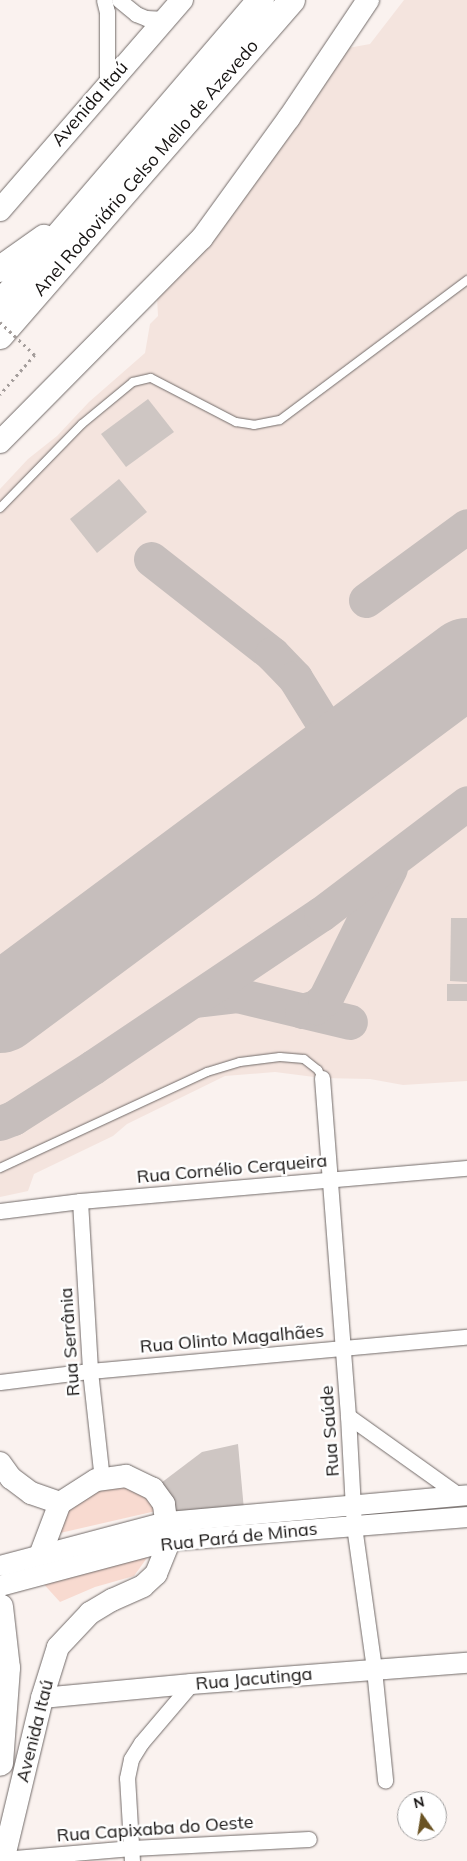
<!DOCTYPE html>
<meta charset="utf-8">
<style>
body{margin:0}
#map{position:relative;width:467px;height:1861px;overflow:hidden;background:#faf2ef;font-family:Mulish,sans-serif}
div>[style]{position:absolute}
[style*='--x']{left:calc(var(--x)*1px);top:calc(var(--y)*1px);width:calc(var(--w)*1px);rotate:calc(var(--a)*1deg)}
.built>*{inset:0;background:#f4e4de}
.green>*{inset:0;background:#f8dad0}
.taxiway>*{height:35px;margin:-17.5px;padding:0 17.5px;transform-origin:17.5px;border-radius:17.5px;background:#c6bebc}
.runway>*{height:88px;margin:-44px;padding:0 44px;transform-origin:44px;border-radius:44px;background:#c6bebc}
.building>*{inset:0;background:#cec6c3}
.roads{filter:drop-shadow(0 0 1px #726b69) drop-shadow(0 0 1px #726b69)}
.lane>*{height:8px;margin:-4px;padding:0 4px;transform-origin:4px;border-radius:4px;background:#fff}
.street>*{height:15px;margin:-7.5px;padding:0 7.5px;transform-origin:7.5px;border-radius:7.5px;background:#fff}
.secondary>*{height:20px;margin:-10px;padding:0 10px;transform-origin:10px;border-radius:10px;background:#fff}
.primary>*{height:22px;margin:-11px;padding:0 11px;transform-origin:11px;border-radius:11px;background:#fff}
.highway>*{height:26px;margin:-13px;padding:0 13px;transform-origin:13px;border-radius:13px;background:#fff}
.path-bridge>*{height:2.5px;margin-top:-1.25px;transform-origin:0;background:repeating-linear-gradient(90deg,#a49d9b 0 2.5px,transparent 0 6.5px)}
span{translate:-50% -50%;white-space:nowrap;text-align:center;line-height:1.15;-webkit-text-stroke:4.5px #fff;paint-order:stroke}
.street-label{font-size:18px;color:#171413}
.north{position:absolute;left:397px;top:1791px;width:50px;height:50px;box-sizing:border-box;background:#fff;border:1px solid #a2a1a1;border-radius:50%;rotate:347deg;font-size:14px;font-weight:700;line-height:20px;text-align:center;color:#171413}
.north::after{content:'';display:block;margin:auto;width:18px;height:22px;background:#6a5323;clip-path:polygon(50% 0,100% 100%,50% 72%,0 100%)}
</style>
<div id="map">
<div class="built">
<div style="clip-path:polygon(404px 0,467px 0,467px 1081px,403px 1085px,370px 1079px,322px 1078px,275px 1072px,225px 1076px,127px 1124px,113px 1136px,34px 1174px,28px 1191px,0 1197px,0 489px,28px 459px,57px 436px,89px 402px,145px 353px,150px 324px,158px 316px,157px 298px,225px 221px,309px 109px,348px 48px,370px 44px)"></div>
</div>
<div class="green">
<div style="clip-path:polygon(103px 1482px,140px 1491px,156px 1511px,60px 1533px,68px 1506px)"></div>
<div style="clip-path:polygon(149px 1555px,134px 1576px,95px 1587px,60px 1602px,40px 1580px)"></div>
</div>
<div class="taxiway">
<div style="--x:151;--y:559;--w:154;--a:38.1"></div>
<div style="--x:272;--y:654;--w:33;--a:46"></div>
<div style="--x:295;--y:678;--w:74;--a:58.2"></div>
<div style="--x:334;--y:741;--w:18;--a:22"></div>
<div style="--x:366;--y:600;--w:125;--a:-36.2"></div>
<div style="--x:194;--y:1000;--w:43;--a:-6.6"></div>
<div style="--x:237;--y:995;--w:116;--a:13.4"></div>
<div style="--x:302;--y:1011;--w:15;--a:-16"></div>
<div style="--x:316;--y:1007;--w:12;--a:-42"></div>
<div style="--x:325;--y:999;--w:146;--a:-63.6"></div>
<div style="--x:0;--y:1123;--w:14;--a:-21"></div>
<div style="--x:13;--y:1118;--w:95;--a:-32.5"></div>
<div style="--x:93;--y:1067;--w:275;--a:-33.9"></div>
<div style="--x:321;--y:914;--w:183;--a:-37.2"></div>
</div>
<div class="runway">
<div style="--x:0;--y:1009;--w:582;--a:-36.61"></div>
</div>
<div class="building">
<div style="clip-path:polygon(148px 399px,174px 432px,126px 467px,101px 434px)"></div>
<div style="clip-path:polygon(119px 479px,147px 512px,97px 553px,70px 519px)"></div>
<div style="clip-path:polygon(451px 918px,467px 918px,467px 982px,450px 981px)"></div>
<div style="clip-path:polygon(447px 984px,467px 984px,467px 1001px,447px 1001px)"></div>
<div style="clip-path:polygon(238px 1444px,244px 1510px,179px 1517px,161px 1483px,202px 1452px)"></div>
</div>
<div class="roads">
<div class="lane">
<div style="--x:0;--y:508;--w:117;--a:-45.7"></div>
<div style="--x:82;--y:424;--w:66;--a:-39.5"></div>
<div style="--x:133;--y:382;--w:18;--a:-13"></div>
<div style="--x:151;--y:378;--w:96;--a:27.4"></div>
<div style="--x:236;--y:422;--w:18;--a:9"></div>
<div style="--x:254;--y:425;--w:26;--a:-11"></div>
<div style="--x:280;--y:420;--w:234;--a:-36.8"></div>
<div style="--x:0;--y:1168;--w:228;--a:-24.9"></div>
<div style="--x:207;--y:1072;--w:34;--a:-17"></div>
<div style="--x:240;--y:1062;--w:40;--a:-7.1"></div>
<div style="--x:280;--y:1057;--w:24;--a:5"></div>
<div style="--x:304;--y:1059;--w:18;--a:38"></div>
<div style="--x:318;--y:1070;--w:9;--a:63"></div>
</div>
<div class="street">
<div style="--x:104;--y:0;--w:12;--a:76"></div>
<div style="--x:107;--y:12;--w:73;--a:90"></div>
<div style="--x:119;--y:0;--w:22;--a:39"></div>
<div style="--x:136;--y:14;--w:11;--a:22"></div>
<div style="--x:146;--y:18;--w:19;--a:3"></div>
<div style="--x:322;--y:1078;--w:339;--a:85.6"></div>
<div style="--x:348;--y:1416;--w:110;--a:86.9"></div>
<div style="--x:354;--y:1526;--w:144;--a:82"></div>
<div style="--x:374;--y:1669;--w:112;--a:84.3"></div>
<div style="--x:80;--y:1201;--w:170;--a:86.6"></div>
<div style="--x:90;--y:1371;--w:109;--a:83.7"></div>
<div style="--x:0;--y:1211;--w:81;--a:-7.1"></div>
<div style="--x:80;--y:1201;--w:388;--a:-4.9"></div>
<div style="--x:0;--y:1382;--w:91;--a:-7"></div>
<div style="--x:90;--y:1371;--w:379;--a:-5.2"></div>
<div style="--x:348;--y:1416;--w:138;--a:35.5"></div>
<div style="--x:3;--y:1859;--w:129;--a:-4.9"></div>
<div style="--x:132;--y:1848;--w:177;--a:-2.9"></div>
<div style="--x:132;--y:1861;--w:83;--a:-93.4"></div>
<div style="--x:127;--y:1778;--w:19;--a:-78"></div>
<div style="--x:131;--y:1759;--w:19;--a:-58"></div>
<div style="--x:141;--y:1743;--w:77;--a:-49.7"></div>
</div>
<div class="secondary">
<div style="--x:0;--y:1566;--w:173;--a:-14.8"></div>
<div style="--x:167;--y:1522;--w:301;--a:-5.1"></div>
<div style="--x:0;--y:1586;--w:175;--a:-14.9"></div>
<div style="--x:169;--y:1541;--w:299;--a:-4.6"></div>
<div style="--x:42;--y:1698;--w:150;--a:-5.4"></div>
<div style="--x:191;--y:1684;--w:277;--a:-4.4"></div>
</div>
<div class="primary">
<div style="--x:0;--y:210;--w:278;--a:-49.1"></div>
<div style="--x:0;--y:442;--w:287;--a:-45.3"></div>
<div style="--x:202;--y:238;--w:148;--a:-54.1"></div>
<div style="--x:289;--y:118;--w:142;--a:-56.2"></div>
<div style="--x:0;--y:1463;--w:19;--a:54"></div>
<div style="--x:11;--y:1478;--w:25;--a:37"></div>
<div style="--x:31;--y:1493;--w:31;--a:19"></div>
<div style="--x:41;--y:1553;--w:53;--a:-69.2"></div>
<div style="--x:3;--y:1861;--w:168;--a:-76.5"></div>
<div style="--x:42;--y:1698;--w:53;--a:-72.6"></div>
<div style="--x:58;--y:1647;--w:47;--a:-46.7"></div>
<div style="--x:90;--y:1613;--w:26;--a:-31"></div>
<div style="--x:112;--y:1600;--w:34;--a:-24"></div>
<div style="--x:143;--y:1586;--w:18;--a:-43"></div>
<div style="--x:156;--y:1574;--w:35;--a:-68"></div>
<div style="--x:169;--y:1541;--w:37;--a:-98"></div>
<div style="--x:164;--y:1504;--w:19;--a:-126"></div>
<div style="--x:153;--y:1489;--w:30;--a:-154"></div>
<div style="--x:126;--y:1476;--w:30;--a:172"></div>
<div style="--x:96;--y:1480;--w:43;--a:147.4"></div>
</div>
<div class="highway">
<div style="--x:0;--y:269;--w:54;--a:-35.2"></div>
<div style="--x:0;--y:304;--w:401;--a:-49.4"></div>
<div style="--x:0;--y:336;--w:445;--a:-49"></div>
<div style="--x:0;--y:1607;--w:61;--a:83.5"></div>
<div style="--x:7;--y:1668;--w:95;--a:94.2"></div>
</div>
</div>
<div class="path-bridge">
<div style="--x:0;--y:322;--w:48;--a:43.3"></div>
<div style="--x:35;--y:355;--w:53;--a:131.2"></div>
</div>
<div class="street-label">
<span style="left:90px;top:104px;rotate:-49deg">Avenida Itaú</span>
<span style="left:146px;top:168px;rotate:-49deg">Anel Rodoviário Celso Mello de Azevedo</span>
<span style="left:232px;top:1169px;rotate:-5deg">Rua Cornélio Cerqueira</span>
<span style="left:232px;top:1339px;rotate:-5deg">Rua Olinto Magalhães</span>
<span style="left:70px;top:1342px;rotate:-94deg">Rua Serrânia</span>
<span style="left:330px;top:1431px;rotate:-94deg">Rua Saúde</span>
<span style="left:239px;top:1537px;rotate:-6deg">Rua Pará de Minas</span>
<span style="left:254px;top:1679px;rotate:-5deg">Rua Jacutinga</span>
<span style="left:35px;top:1731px;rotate:-76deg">Avenida Itaú</span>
<span style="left:155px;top:1829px;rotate:-4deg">Rua Capixaba do Oeste</span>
</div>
<div class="north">N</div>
</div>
